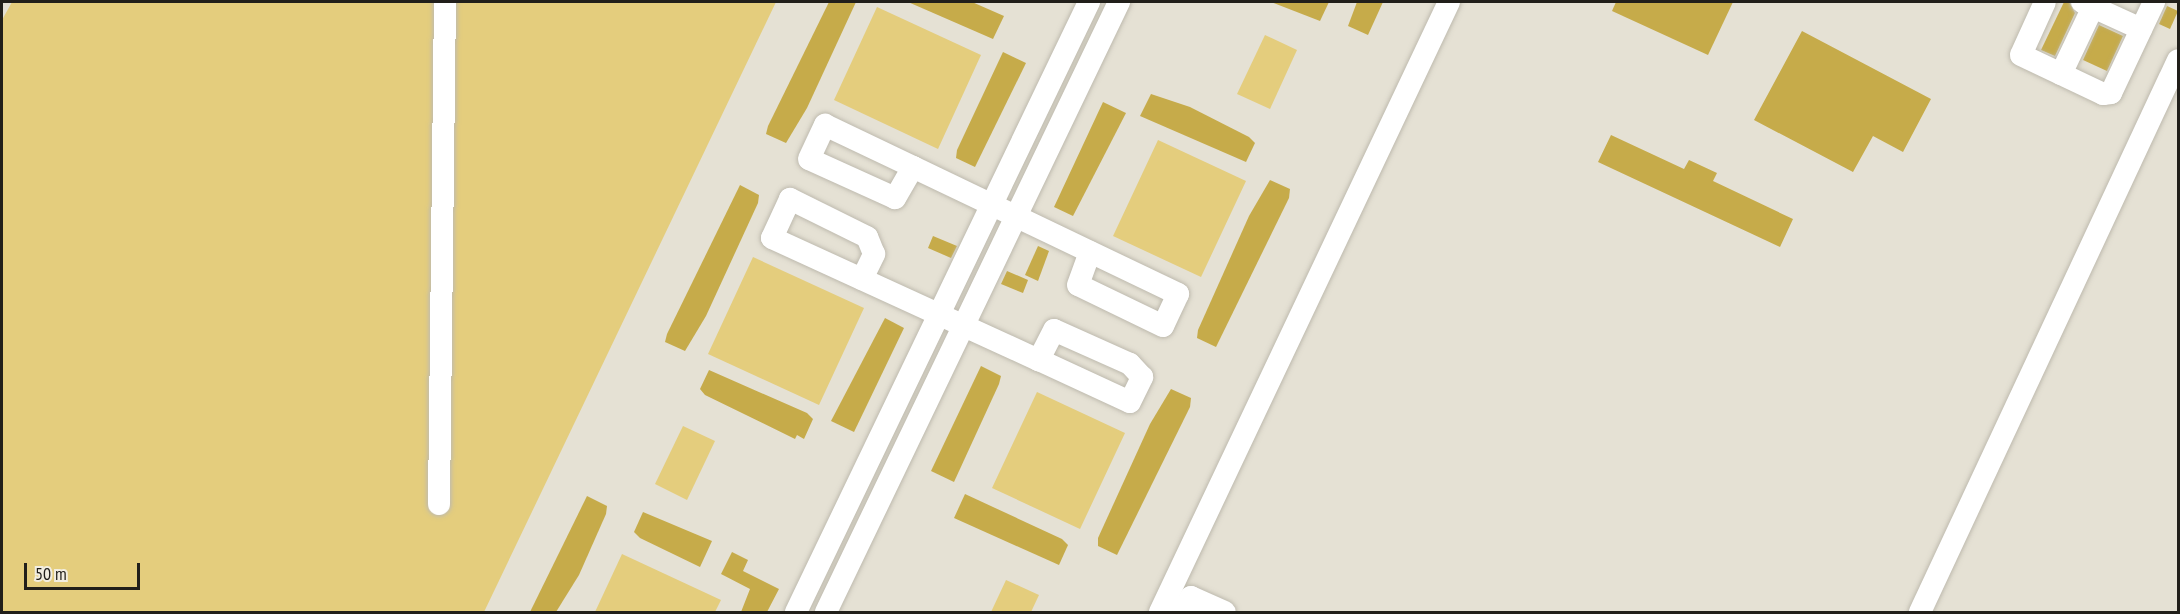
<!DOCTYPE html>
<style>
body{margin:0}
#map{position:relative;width:2180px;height:614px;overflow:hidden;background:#e5e1d4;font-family:"PT Sans Narrow",sans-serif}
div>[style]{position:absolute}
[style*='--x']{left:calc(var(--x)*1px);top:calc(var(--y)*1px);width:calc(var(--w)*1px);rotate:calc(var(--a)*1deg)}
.green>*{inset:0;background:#e4cd7d}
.building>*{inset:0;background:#c6ab4a}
.roads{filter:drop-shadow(0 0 2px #bebaae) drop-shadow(0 0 2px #bebaae)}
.minor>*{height:22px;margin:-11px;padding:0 11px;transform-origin:11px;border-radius:11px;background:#fff}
span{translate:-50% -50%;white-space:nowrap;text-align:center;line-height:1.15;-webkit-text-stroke:4.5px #f2eee1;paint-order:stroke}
.frame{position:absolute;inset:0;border:3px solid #211f1a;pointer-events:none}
.scale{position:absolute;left:24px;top:563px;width:116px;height:27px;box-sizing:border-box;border:3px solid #211f1a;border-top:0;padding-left:8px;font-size:18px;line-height:21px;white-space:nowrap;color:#211f1a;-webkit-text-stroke:4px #f2eee1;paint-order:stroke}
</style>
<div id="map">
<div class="green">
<div style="clip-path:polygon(12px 2px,776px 2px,484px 612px,2px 612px,2px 20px)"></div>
<div style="clip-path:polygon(877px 7px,981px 55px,938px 149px,834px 100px)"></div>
<div style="clip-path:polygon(1265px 35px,1297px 50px,1270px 109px,1237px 94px)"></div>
<div style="clip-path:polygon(1158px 140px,1246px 181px,1201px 277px,1113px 236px)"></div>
<div style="clip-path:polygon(753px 257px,864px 308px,819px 405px,708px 354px)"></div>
<div style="clip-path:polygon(1037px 392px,1125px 433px,1080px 529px,992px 488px)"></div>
<div style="clip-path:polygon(683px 426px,715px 441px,687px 500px,655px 484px)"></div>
<div style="clip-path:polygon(622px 554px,721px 600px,715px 612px,595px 612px)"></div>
<div style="clip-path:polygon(1006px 580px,1039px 595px,1031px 612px,991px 612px)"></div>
</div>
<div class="building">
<div style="clip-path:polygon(829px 2px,856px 2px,807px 108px,786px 143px,766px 134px,768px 126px)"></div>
<div style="clip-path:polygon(908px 2px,972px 2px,1004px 16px,993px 39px)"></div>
<div style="clip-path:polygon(1271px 2px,1329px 2px,1320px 21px)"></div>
<div style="clip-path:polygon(1357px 2px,1383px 2px,1368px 35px,1348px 26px)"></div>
<div style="clip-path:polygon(1616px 2px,1733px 2px,1708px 55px,1612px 11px)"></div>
<div style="clip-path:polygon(2064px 2px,2069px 2px,2075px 13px,2055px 56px,2041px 50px)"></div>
<div style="clip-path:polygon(2167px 6px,2178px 11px,2170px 29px,2159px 24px)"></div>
<div style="clip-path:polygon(2099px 25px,2123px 36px,2107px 71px,2083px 60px)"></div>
<div style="clip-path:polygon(1802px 31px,1931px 99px,1903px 152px,1873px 136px,1853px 172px,1754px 120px)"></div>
<div style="clip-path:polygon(1003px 52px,1026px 63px,975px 167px,956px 158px,957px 150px)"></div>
<div style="clip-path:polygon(1151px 94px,1190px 107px,1249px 137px,1255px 143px,1246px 162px,1140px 116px)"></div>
<div style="clip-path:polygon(1103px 102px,1126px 113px,1073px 216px,1054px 207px)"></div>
<div style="clip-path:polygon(1611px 135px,1684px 169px,1689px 160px,1717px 173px,1713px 181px,1793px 219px,1780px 247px,1598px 162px)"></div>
<div style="clip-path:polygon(1270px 180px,1290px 189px,1289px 198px,1216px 347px,1197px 338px,1198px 330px,1249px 216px)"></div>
<div style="clip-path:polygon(740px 185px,759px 195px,758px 203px,706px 316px,685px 351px,665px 342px,667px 334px)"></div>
<div style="clip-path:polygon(933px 236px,957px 246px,951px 258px,928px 248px)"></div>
<div style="clip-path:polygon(1038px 246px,1049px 251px,1038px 281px,1025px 275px)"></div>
<div style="clip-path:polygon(1007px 271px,1028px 280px,1023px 293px,1001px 284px)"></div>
<div style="clip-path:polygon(885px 318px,904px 328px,854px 432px,831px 421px)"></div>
<div style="clip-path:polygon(981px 366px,1001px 376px,999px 384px,954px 482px,931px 471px)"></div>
<div style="clip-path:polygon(709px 370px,807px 413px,813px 419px,804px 439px,797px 435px,795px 439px,705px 395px,700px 389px)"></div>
<div style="clip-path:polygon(1171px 389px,1191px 398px,1190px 407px,1117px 555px,1098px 546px,1098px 538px,1150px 424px)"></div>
<div style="clip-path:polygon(965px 494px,1062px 539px,1068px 545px,1059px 565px,954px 518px)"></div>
<div style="clip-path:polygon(587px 496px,607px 506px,606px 514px,579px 575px,556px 612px,530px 612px)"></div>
<div style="clip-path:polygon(643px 512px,712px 541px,700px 567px,640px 538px,634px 532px)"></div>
<div style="clip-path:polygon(732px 552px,748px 560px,743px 571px,779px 589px,767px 612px,741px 612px,750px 589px,721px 574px)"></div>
</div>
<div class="roads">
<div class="minor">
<div style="--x:2045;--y:2;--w:58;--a:114.4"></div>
<div style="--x:2021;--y:55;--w:91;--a:25.4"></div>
<div style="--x:2103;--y:94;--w:8;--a:-7"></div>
<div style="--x:2111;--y:93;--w:101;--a:-64.7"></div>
<div style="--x:2082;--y:2;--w:65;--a:24.6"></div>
<div style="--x:2061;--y:74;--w:74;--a:-64.5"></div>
<div style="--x:913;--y:167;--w:36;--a:120"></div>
<div style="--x:895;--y:198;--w:94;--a:-155.6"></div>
<div style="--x:809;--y:159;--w:38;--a:-65"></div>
<div style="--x:825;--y:125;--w:98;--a:25.5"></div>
<div style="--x:913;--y:167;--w:294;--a:25.6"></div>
<div style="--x:1178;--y:294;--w:35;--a:115"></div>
<div style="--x:1163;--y:326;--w:94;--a:-154.2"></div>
<div style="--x:1078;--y:285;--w:35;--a:-70"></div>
<div style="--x:862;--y:279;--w:28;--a:-64"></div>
<div style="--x:874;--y:254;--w:18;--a:-112"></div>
<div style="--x:867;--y:237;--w:86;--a:-153.7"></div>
<div style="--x:790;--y:199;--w:43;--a:114.8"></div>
<div style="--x:772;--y:238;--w:294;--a:24.6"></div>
<div style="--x:1039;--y:360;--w:100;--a:24.8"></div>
<div style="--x:1130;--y:402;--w:28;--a:-64"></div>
<div style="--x:1142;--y:377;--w:18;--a:-133"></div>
<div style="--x:1130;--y:364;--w:83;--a:-155.9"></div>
<div style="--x:1054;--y:330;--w:34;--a:117"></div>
<div style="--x:439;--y:504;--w:502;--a:-89.32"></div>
<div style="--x:796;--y:612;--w:677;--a:-64.34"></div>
<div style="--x:826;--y:612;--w:677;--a:-64.34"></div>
<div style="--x:1160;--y:612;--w:675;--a:-64.65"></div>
<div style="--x:1183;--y:612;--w:17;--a:-62"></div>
<div style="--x:1191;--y:597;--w:37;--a:24"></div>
<div style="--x:1920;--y:612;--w:609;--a:-64.95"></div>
</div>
</div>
<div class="frame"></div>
<div class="scale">50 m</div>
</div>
